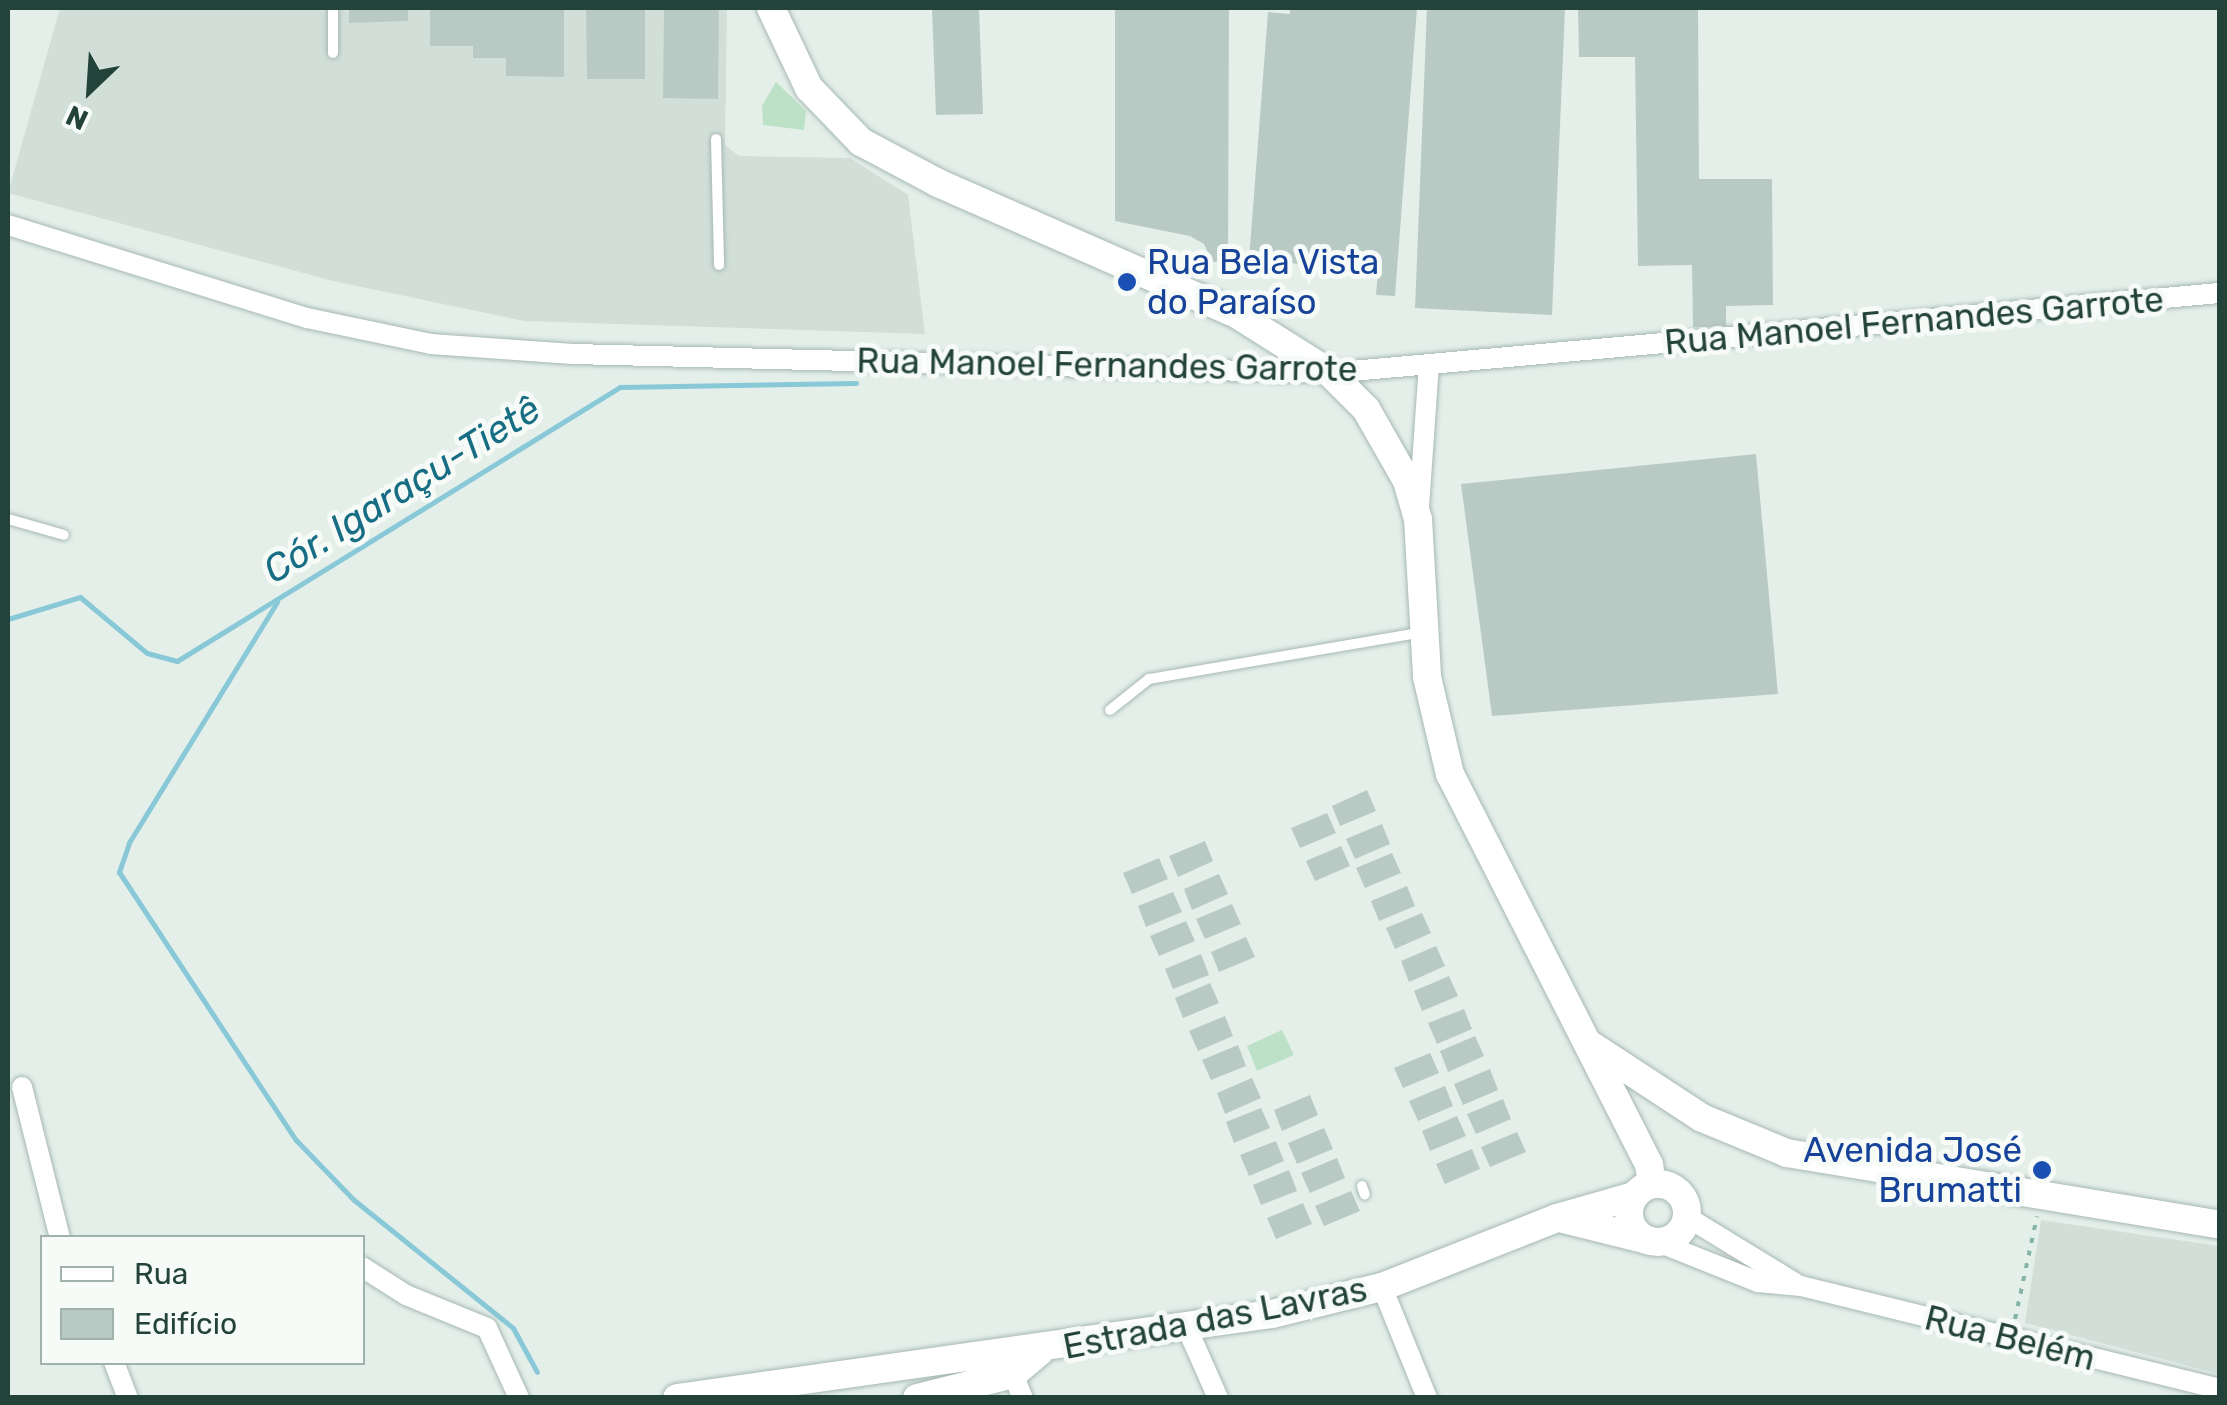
<!DOCTYPE html>
<meta charset="utf-8">
<style>
body{margin:0}
#map{position:relative;width:2227px;height:1405px;overflow:hidden;background:#e4efea;font-family:Rubik,sans-serif}
div>[style]{position:absolute}
[style*='--x']{left:calc(var(--x)*1px);top:calc(var(--y)*1px);width:calc(var(--w)*1px);rotate:calc(var(--a)*1deg)}
.built>*{inset:0;background:#d2dfd9}
.green>*{inset:0;background:#bce1c7}
.stream>*{height:5px;margin:-2.5px;padding:0 2.5px;transform-origin:2.5px;border-radius:2.5px;background:#89c8d7}
.building>*{inset:0;background:#b9cac4}
.path>*{height:4px;margin-top:-2px;transform-origin:0;background:repeating-linear-gradient(90deg,#83b4a6 0 5px,transparent 0 13px)}
.roads{filter:drop-shadow(0 0 2px #a6b8b2) drop-shadow(0 0 2px #a6b8b2)}
.lane>*{height:10px;margin:-5px;padding:0 5px;transform-origin:5px;border-radius:5px;background:#fff}
.street>*{height:20px;margin:-10px;padding:0 10px;transform-origin:10px;border-radius:10px;background:#fff}
.secondary>*{height:28px;margin:-14px;padding:0 14px;transform-origin:14px;border-radius:14px;background:#fff}
.secondary>.ring{margin:-14px;padding:0;box-sizing:content-box;background:none;border:28px solid #fff;border-radius:50%}
.dots>*{width:28px;height:28px;translate:-50% -50%;box-sizing:border-box;border:5px solid #f6fbf8;border-radius:50%}
span{translate:-50% -50%;white-space:nowrap;text-align:center;line-height:1.15;-webkit-text-stroke:10px #f6fbf8;paint-order:stroke}
.transit-label{font-size:35px;color:#164399}
.left{translate:0 -50%;text-align:left}
.right{translate:-100% -50%;text-align:right}
.street-label{font-size:35px;color:#22423a}
.water-label{font-size:38px;color:#176d83;font-style:italic}
.frame{position:absolute;inset:0;border:10px solid #22423a;pointer-events:none}
.legend{position:absolute;left:40px;top:1235px;width:325px;height:130px;box-sizing:border-box;background:#f6fbf8;border:2px solid #a1b1ac;margin:0;padding:12px 18px;list-style:none;font-size:30px;color:#22423a}
.legend li{display:flex;align-items:center;gap:20px;height:50px}
.legend b{width:50px;border:2px solid #a1b1ac}
.north{position:absolute;left:40px;top:40px;width:100px;height:100px;-webkit-text-stroke:8px #f6fbf8;paint-order:stroke;rotate:205deg;font-size:28px;font-weight:700;line-height:40px;text-align:center;color:#22423a}
.north::after{content:'';display:block;margin:auto;width:35px;height:45px;background:#22423a;clip-path:polygon(50% 0,100% 100%,50% 72%,0 100%)}
</style>
<div id="map">
<div class="built">
<div style="clip-path:polygon(60px 8px,727px 8px,725px 145px,739px 156px,850px 158px,908px 195px,925px 334px,524px 321px,333px 281px,8px 193px)"></div>
<div style="clip-path:polygon(2041px 1220px,2219px 1246px,2219px 1374px,2025px 1323px)"></div>
</div>
<div class="green">
<div style="clip-path:polygon(776px 82px,806px 111px,804px 130px,763px 125px,762px 106px)"></div>
<div style="clip-path:polygon(1282px 1030px,1294px 1055px,1257px 1071px,1247px 1046px)"></div>
</div>
<div class="stream">
<div style="--x:277;--y:602;--w:283;--a:121.6"></div>
<div style="--x:129;--y:843;--w:31;--a:109"></div>
<div style="--x:119;--y:872;--w:321;--a:56.6"></div>
<div style="--x:296;--y:1140;--w:83;--a:46"></div>
<div style="--x:354;--y:1200;--w:204;--a:38.8"></div>
<div style="--x:513;--y:1328;--w:50;--a:61.4"></div>
<div style="--x:8;--y:619;--w:75;--a:-17"></div>
<div style="--x:80;--y:597;--w:87;--a:39.9"></div>
<div style="--x:147;--y:653;--w:31;--a:15"></div>
<div style="--x:177;--y:661;--w:521;--a:-31.74"></div>
<div style="--x:620;--y:387;--w:236;--a:-1"></div>
</div>
<div class="building">
<div style="clip-path:polygon(349px 8px,408px 8px,408px 21px,349px 23px)"></div>
<div style="clip-path:polygon(430px 8px,564px 8px,564px 77px,506px 76px,506px 58px,473px 58px,473px 46px,430px 46px)"></div>
<div style="clip-path:polygon(586px 8px,645px 8px,645px 79px,587px 79px)"></div>
<div style="clip-path:polygon(664px 8px,719px 8px,718px 99px,663px 98px)"></div>
<div style="clip-path:polygon(932px 8px,979px 8px,983px 114px,936px 115px)"></div>
<div style="clip-path:polygon(1115px 8px,1229px 8px,1228px 261px,1212px 262px,1204px 244px,1190px 236px,1115px 221px)"></div>
<div style="clip-path:polygon(1290px 8px,1417px 8px,1395px 296px,1376px 295px,1378px 270px,1249px 260px,1268px 12px,1290px 14px)"></div>
<div style="clip-path:polygon(1427px 8px,1565px 8px,1552px 315px,1415px 308px)"></div>
<div style="clip-path:polygon(1578px 8px,1698px 8px,1699px 179px,1772px 179px,1773px 305px,1726px 306px,1726px 327px,1693px 327px,1692px 265px,1638px 266px,1635px 57px,1579px 57px)"></div>
<div style="clip-path:polygon(1756px 454px,1778px 694px,1492px 716px,1461px 484px)"></div>
<div style="clip-path:polygon(1367px 790px,1376px 811px,1340px 826px,1332px 806px)"></div>
<div style="clip-path:polygon(1327px 813px,1336px 833px,1300px 848px,1291px 828px)"></div>
<div style="clip-path:polygon(1382px 824px,1390px 844px,1355px 859px,1346px 839px)"></div>
<div style="clip-path:polygon(1205px 841px,1213px 861px,1178px 877px,1169px 856px)"></div>
<div style="clip-path:polygon(1341px 846px,1350px 866px,1315px 881px,1306px 861px)"></div>
<div style="clip-path:polygon(1392px 853px,1401px 873px,1365px 888px,1356px 868px)"></div>
<div style="clip-path:polygon(1159px 858px,1168px 879px,1132px 894px,1123px 873px)"></div>
<div style="clip-path:polygon(1219px 874px,1228px 894px,1192px 910px,1184px 889px)"></div>
<div style="clip-path:polygon(1407px 886px,1415px 906px,1379px 921px,1371px 901px)"></div>
<div style="clip-path:polygon(1173px 892px,1182px 912px,1146px 927px,1138px 906px)"></div>
<div style="clip-path:polygon(1232px 904px,1241px 924px,1205px 939px,1196px 919px)"></div>
<div style="clip-path:polygon(1422px 913px,1431px 933px,1395px 949px,1386px 928px)"></div>
<div style="clip-path:polygon(1186px 921px,1195px 941px,1159px 956px,1150px 936px)"></div>
<div style="clip-path:polygon(1246px 937px,1255px 957px,1219px 972px,1211px 952px)"></div>
<div style="clip-path:polygon(1436px 946px,1445px 966px,1409px 982px,1401px 961px)"></div>
<div style="clip-path:polygon(1201px 954px,1209px 975px,1173px 989px,1165px 969px)"></div>
<div style="clip-path:polygon(1449px 976px,1458px 996px,1422px 1011px,1414px 991px)"></div>
<div style="clip-path:polygon(1210px 983px,1219px 1003px,1183px 1018px,1175px 998px)"></div>
<div style="clip-path:polygon(1464px 1009px,1472px 1029px,1437px 1044px,1428px 1023px)"></div>
<div style="clip-path:polygon(1225px 1016px,1233px 1036px,1198px 1051px,1189px 1031px)"></div>
<div style="clip-path:polygon(1475px 1036px,1484px 1056px,1448px 1072px,1440px 1051px)"></div>
<div style="clip-path:polygon(1238px 1045px,1246px 1066px,1211px 1080px,1202px 1060px)"></div>
<div style="clip-path:polygon(1430px 1053px,1439px 1073px,1403px 1088px,1394px 1068px)"></div>
<div style="clip-path:polygon(1490px 1069px,1498px 1090px,1463px 1105px,1454px 1084px)"></div>
<div style="clip-path:polygon(1252px 1078px,1261px 1098px,1225px 1114px,1217px 1093px)"></div>
<div style="clip-path:polygon(1445px 1086px,1453px 1106px,1418px 1121px,1409px 1101px)"></div>
<div style="clip-path:polygon(1310px 1095px,1318px 1115px,1282px 1131px,1274px 1110px)"></div>
<div style="clip-path:polygon(1503px 1099px,1511px 1119px,1476px 1134px,1467px 1114px)"></div>
<div style="clip-path:polygon(1261px 1108px,1270px 1128px,1234px 1143px,1226px 1122px)"></div>
<div style="clip-path:polygon(1457px 1116px,1466px 1136px,1430px 1151px,1422px 1131px)"></div>
<div style="clip-path:polygon(1324px 1128px,1333px 1149px,1297px 1164px,1288px 1143px)"></div>
<div style="clip-path:polygon(1517px 1132px,1526px 1152px,1490px 1167px,1481px 1147px)"></div>
<div style="clip-path:polygon(1276px 1141px,1284px 1161px,1249px 1176px,1240px 1155px)"></div>
<div style="clip-path:polygon(1472px 1149px,1480px 1169px,1445px 1184px,1436px 1164px)"></div>
<div style="clip-path:polygon(1337px 1158px,1345px 1178px,1310px 1193px,1301px 1173px)"></div>
<div style="clip-path:polygon(1289px 1170px,1297px 1191px,1261px 1205px,1253px 1185px)"></div>
<div style="clip-path:polygon(1351px 1191px,1360px 1211px,1324px 1226px,1315px 1206px)"></div>
<div style="clip-path:polygon(1303px 1203px,1312px 1224px,1276px 1239px,1267px 1218px)"></div>
</div>
<div class="path">
<div style="--x:2015;--y:1319;--w:105;--a:-77.9"></div>
</div>
<div class="roads">
<div class="lane">
<div style="--x:333;--y:53;--w:45;--a:-90"></div>
<div style="--x:716;--y:139;--w:126;--a:88.6"></div>
<div style="--x:8;--y:519;--w:58;--a:15.9"></div>
<div style="--x:1110;--y:710;--w:50;--a:-38.5"></div>
<div style="--x:1149;--y:679;--w:279;--a:-9.7"></div>
<div style="--x:1362;--y:1186;--w:9;--a:72"></div>
</div>
<div class="street">
<div style="--x:8;--y:225;--w:313;--a:17.3"></div>
<div style="--x:307;--y:318;--w:127;--a:11.8"></div>
<div style="--x:431;--y:344;--w:142;--a:4"></div>
<div style="--x:573;--y:354;--w:757;--a:1.44"></div>
<div style="--x:1330;--y:373;--w:894;--a:-5.14"></div>
<div style="--x:1419;--y:507;--w:143;--a:-86"></div>
<div style="--x:22;--y:1087;--w:156;--a:75.9"></div>
<div style="--x:1687;--y:1217;--w:127;--a:31.4"></div>
<div style="--x:1658;--y:1242;--w:108;--a:21.8"></div>
<div style="--x:1758;--y:1282;--w:43;--a:5.3"></div>
<div style="--x:1801;--y:1286;--w:431;--a:13.8"></div>
<div style="--x:362;--y:1267;--w:52;--a:32.5"></div>
<div style="--x:406;--y:1295;--w:87;--a:22.2"></div>
<div style="--x:487;--y:1328;--w:77;--a:65.4"></div>
<div style="--x:1382;--y:1287;--w:120;--a:67.9"></div>
<div style="--x:1187;--y:1328;--w:77;--a:66.1"></div>
<div style="--x:114;--y:1362;--w:39;--a:69"></div>
<div style="--x:1009;--y:1364;--w:37;--a:68"></div>
</div>
<div class="secondary">
<div style="--x:771;--y:8;--w:89;--a:64.6"></div>
<div style="--x:809;--y:88;--w:75;--a:46.1"></div>
<div style="--x:861;--y:142;--w:87;--a:28"></div>
<div style="--x:938;--y:183;--w:328;--a:23.7"></div>
<div style="--x:1238;--y:315;--w:109;--a:32.2"></div>
<div style="--x:1330;--y:373;--w:51;--a:45"></div>
<div style="--x:1366;--y:409;--w:83;--a:60.3"></div>
<div style="--x:1407;--y:481;--w:40;--a:74"></div>
<div style="--x:1418;--y:519;--w:158;--a:86.7"></div>
<div style="--x:1427;--y:677;--w:100;--a:76.7"></div>
<div style="--x:1450;--y:774;--w:439;--a:63"></div>
<div style="--x:1649;--y:1165;--w:19;--a:81"></div>
<div style="--x:1592;--y:1046;--w:131;--a:33.2"></div>
<div style="--x:1702;--y:1118;--w:92;--a:22.4"></div>
<div style="--x:1787;--y:1153;--w:439;--a:9.4"></div>
<div class="ring" style="left:1629px;top:1184px;width:30px;height:30px"></div>
<div style="--x:1559;--y:1218;--w:88;--a:13.9"></div>
<div style="--x:677;--y:1398;--w:601;--a:-8.04"></div>
<div style="--x:1272;--y:1314;--w:113;--a:-13.8"></div>
<div style="--x:1382;--y:1287;--w:188;--a:-21.5"></div>
<div style="--x:1557;--y:1218;--w:80;--a:-15.9"></div>
<div style="--x:917;--y:1398;--w:99;--a:-14"></div>
<div style="--x:1013;--y:1374;--w:35;--a:-40"></div>
</div>
</div>
<div class="dots">
<div style="left:1127px;top:282px;background:#1a4fb4"></div>
<div style="left:2042px;top:1170px;background:#1a4fb4"></div>
</div>
<div class="transit-label">
<span class="left" style="left:1147px;top:282px">Rua Bela Vista<br>do Paraíso</span>
<span class="right" style="left:2022px;top:1170px">Avenida José<br>Brumatti</span>
</div>
<div class="street-label">
<span style="left:1914px;top:321px;rotate:-5deg">Rua Manoel Fernandes Garrote</span>
<span style="left:1107px;top:365px;rotate:1deg">Rua Manoel Fernandes Garrote</span>
<span style="left:1215px;top:1318px;rotate:-11deg">Estrada das Lavras</span>
<span style="left:2010px;top:1338px;rotate:14deg">Rua Belém</span>
</div>
<div class="water-label">
<span style="left:402px;top:490px;rotate:-32deg">Cór. Igaraçu-Tietê</span>
</div>
<div class="frame"></div>
<ul class="legend">
<li><b style="height:12px;background:#fff"></b>Rua</li>
<li><b style="height:28px;background:#b9cac4"></b>Edifício</li>
</ul>
<div class="north">N</div>
</div>
